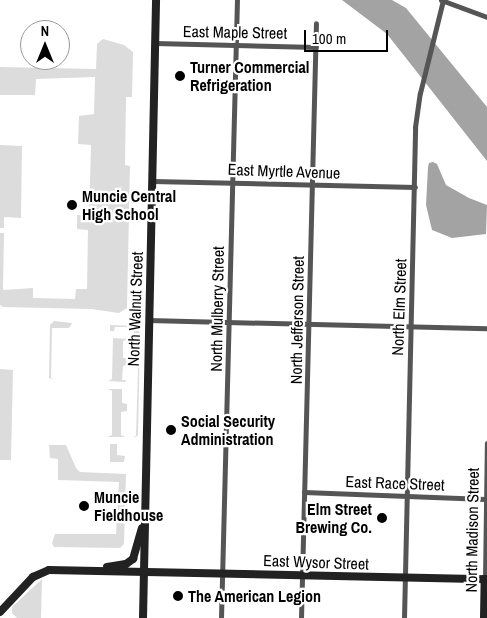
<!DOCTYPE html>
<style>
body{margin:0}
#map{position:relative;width:487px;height:618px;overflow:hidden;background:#fff;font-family:"Archivo Narrow",sans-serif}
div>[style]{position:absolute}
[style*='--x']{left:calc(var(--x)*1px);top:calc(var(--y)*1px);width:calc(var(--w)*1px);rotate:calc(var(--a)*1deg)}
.green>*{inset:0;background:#dcdcdc}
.water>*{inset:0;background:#a3a3a3}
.street>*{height:5px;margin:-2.5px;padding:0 2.5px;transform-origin:2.5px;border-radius:2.5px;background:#555}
.secondary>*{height:8px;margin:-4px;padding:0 4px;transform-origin:4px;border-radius:4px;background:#222}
.dots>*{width:14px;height:14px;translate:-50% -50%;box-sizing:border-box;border:2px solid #fff;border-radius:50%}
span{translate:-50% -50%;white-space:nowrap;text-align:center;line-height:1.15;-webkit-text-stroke:4.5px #fff;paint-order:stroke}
.street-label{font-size:16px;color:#000}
.poi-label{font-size:16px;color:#000;font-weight:700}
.left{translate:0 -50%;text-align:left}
.right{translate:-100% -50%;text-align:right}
.north{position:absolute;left:20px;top:20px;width:50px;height:50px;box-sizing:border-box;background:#fff;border:1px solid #999;border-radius:50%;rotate:0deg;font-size:14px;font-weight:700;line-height:20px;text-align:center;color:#000}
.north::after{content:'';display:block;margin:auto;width:18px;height:22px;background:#000;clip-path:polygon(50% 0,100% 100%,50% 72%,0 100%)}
.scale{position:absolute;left:304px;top:30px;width:84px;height:22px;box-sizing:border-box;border:2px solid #000;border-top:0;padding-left:6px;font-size:15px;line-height:18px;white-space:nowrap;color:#000;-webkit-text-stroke:4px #fff;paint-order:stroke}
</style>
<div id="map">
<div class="green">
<div style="clip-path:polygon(103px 39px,124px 45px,133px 52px,132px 97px,126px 97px,125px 165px,130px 166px,127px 308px,119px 313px,91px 309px,3px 307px,0 305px,0 233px,4px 233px,3px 290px,33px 288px,33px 298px,75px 299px,76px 289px,87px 289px,88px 230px,77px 229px,77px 215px,89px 215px,91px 145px,78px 144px,79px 116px,94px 114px,95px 77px,36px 79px,35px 95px,0 95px,0 67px,96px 69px,97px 44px)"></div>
<div style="clip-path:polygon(0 145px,22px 146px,21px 218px,4px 217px,4px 228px,0 228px)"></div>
<div style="clip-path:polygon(54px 321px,72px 323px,69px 328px,52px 328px,51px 378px,54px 380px,49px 378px,50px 325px)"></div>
<div style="clip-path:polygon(110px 325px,135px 326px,140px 333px,138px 435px,136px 437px,133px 437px,136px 436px,139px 335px,134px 333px,134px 327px,115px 327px,114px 331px,110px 331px)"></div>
<div style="clip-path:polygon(113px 338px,128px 339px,123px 341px,123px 358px,127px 358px,127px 365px,123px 366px,122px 380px,126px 380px,125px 382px,108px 381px,112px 379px)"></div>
<div style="clip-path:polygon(0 369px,13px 370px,11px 460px,0 460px)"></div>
<div style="clip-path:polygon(108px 389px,122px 389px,122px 403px,127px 404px,127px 411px,121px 412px,121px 435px,125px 437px,107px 437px,112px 435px,112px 391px)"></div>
<div style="clip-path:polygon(110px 444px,117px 444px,117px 455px,125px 456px,124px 462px,110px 462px)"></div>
<div style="clip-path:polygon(49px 445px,66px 445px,76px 468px,80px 472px,126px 474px,124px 544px,120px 548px,54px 547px,52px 543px,55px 534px,116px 534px,119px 482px,58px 480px,58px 459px,50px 458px)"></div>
<div style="clip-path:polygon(42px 579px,41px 618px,17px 618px,12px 613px,12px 607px)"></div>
</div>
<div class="water">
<div style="clip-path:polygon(342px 0,392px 0,406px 8px,487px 107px,487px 161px,387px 34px)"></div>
<div style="clip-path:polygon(433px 162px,437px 164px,446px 185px,469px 198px,487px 205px,486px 234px,452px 238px,432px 230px,426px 205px,428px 167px,429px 163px)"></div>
</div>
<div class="street">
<div style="--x:441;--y:0;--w:49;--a:20.3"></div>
<div style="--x:155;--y:43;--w:161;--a:1.4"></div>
<div style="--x:152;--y:181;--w:263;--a:1.3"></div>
<div style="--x:148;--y:320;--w:339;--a:1.4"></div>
<div style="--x:304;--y:492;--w:181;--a:2.2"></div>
<div style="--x:485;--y:579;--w:136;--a:-89.2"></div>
<div style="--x:221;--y:618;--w:618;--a:-88.52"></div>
<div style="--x:301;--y:618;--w:595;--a:-88.56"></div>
<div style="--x:404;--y:618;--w:491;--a:-88.7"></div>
<div style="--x:415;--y:127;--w:34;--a:-82"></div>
<div style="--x:420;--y:93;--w:96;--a:-76.1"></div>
</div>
<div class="secondary">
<div style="--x:107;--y:567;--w:19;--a:-9"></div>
<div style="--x:126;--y:564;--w:9;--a:-36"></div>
<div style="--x:133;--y:559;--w:32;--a:-74"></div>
<div style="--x:0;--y:612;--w:48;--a:-46.7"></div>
<div style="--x:33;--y:577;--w:17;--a:-24"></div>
<div style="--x:49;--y:570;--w:438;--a:1.2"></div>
<div style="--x:143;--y:618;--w:618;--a:-88.79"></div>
<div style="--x:484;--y:618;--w:39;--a:-89"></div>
</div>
<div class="dots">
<div style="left:180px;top:76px;background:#000"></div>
<div style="left:72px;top:205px;background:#000"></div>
<div style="left:171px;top:430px;background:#000"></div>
<div style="left:84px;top:506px;background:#000"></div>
<div style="left:382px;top:518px;background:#000"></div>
<div style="left:178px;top:596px;background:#000"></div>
</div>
<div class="street-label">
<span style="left:235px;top:32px;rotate:1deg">East Maple Street</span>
<span style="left:284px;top:171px;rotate:2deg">East Myrtle Avenue</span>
<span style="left:399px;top:307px;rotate:-88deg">North Elm Street</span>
<span style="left:135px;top:309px;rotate:-88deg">North Walnut Street</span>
<span style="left:217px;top:309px;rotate:-89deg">North Mulberry Street</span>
<span style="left:297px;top:320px;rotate:-89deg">North Jefferson Street</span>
<span style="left:395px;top:483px;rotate:2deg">East Race Street</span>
<span style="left:472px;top:530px;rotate:-89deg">North Madison Street</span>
<span style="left:316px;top:562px;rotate:2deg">East Wysor Street</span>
</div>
<div class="poi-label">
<span class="left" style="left:190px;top:76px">Turner Commercial<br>Refrigeration</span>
<span class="left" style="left:82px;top:205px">Muncie Central<br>High School</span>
<span class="left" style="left:181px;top:430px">Social Security<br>Administration</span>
<span class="left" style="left:94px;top:506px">Muncie<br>Fieldhouse</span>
<span class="right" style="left:372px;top:518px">Elm Street<br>Brewing Co.</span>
<span class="left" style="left:188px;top:596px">The American Legion</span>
</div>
<div class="north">N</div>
<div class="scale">100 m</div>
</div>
